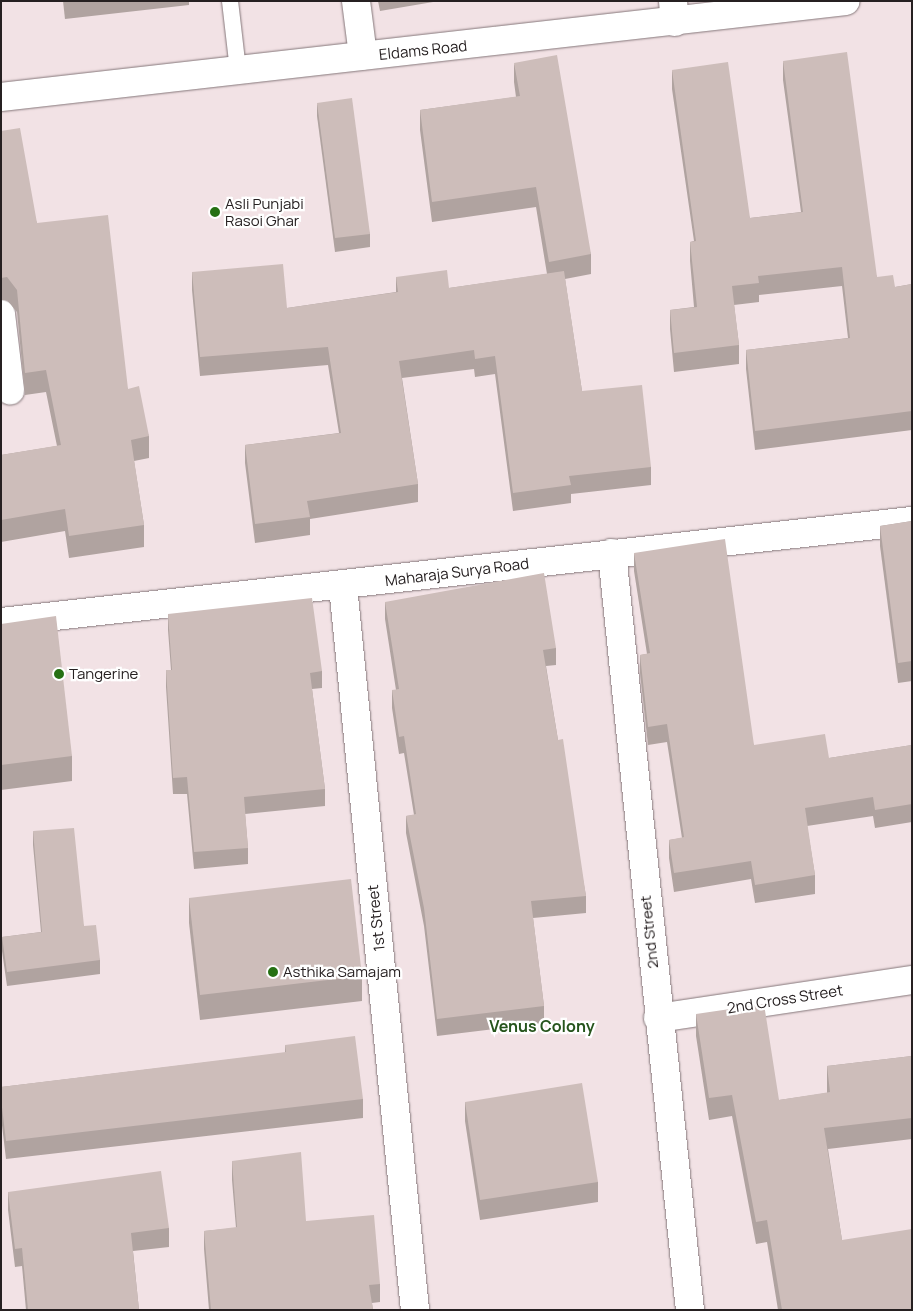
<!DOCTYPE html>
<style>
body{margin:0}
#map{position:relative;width:913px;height:1311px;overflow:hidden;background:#f2e2e5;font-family:Manrope,sans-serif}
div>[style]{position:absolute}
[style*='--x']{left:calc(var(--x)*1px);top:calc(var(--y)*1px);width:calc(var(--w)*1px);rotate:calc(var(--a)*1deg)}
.roads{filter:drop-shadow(0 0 1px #85777a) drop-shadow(0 0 1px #85777a)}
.lane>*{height:16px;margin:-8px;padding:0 8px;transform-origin:8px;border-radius:8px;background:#fff}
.street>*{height:28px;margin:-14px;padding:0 14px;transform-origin:14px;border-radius:14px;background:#fff}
.secondary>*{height:28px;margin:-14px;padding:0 14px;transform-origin:14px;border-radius:14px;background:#fff}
.wall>*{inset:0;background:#b0a3a0}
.building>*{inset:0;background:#cdbdba}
.dots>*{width:14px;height:14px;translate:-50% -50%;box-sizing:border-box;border:2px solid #fff;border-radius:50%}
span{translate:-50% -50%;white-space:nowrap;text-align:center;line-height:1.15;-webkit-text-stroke:4.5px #fff;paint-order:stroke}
.street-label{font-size:15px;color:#262021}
.poi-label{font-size:15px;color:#262021}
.left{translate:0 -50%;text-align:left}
.neighbourhood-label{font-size:16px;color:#26541c;font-weight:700}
.frame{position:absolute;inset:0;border:2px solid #262021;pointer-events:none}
</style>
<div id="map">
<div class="roads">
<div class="lane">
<div style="--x:230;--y:1;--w:69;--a:83.4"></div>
</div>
<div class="street">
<div style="--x:356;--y:1;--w:55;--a:82.7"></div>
<div style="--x:673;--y:1;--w:21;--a:85"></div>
<div style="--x:1;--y:314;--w:77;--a:83.2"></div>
<div style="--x:612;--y:553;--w:761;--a:84.12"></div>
<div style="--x:343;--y:586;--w:728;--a:84.32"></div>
<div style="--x:1;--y:622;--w:917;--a:-6.33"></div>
<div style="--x:658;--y:1018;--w:257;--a:-8.5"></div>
</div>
<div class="secondary">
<div style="--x:1;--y:97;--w:850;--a:-6.48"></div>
</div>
</div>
<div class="wall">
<div style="clip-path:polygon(63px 1px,189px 1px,189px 5px,65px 19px)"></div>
<div style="clip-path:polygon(378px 1px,439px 1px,380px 11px)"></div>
<div style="clip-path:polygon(783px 61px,877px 277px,895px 287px,912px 284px,912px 430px,755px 450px,746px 369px,746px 350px,848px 338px,842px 286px,759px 295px,759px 302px,734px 305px,739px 345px,739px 364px,674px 372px,670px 329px,670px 310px,694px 307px,690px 261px,690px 242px,694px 241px,672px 89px,672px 70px,750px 218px,801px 212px,783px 80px)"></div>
<div style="clip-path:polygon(514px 63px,591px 254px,591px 274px,565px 279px,582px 391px,651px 467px,651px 485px,571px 494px,571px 503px,513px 511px,495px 374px,475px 377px,474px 369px,402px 378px,418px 484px,418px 502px,310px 519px,310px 535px,255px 543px,245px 463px,245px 445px,339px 433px,328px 365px,200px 376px,192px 290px,192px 272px,287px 308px,396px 292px,396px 277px,449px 288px,547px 274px,536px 207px,432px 222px,420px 130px,420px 110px,516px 97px,514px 82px)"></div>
<div style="clip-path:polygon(317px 103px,370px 234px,370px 247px,335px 252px,317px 116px)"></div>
<div style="clip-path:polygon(1px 131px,37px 223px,128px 389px,149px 436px,149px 458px,134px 461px,144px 525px,144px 547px,69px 558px,65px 531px,1px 542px,1px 455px,57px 446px,46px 392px,25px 395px,17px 312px,7px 300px,1px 300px)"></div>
<div style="clip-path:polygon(912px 521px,912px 681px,898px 683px,880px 546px,880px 526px)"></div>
<div style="clip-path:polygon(634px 553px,754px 745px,829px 758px,912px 745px,912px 822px,875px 828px,873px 816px,807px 826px,815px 875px,815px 894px,755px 903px,751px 879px,674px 892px,669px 858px,669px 840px,682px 838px,667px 742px,648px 745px,640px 673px,640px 655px,647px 654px,634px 571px)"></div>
<div style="clip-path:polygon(385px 602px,556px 648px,556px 665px,546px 666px,558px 740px,586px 896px,586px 913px,533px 918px,544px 1006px,544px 1023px,437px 1036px,424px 926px,406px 833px,406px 816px,414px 815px,404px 753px,399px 754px,392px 708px,392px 690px,396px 690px,385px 619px)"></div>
<div style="clip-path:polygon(168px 614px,322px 671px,322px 688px,312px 689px,325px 789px,325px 806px,245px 814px,248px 848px,248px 864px,194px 869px,187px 794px,173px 794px,166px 687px,166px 670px,171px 670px,168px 630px)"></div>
<div style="clip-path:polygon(1px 624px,72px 756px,72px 781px,1px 790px)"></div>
<div style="clip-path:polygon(33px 831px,84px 926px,100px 960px,100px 974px,7px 986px,2px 951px,2px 937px,41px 932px,33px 845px)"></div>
<div style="clip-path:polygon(189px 898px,362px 976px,362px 1001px,200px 1020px,189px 923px)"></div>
<div style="clip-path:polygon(696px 1014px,779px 1100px,827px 1093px,827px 1066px,912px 1056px,912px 1139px,828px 1149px,842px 1240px,912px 1310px,778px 1310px,767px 1242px,756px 1244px,732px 1116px,709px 1120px,696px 1036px)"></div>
<div style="clip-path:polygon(285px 1045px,363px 1099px,363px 1118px,6px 1159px,1px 1117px,1px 1087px,285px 1053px)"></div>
<div style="clip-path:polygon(465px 1102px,598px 1182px,598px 1202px,480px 1220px,465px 1121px)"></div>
<div style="clip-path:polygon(232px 1161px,306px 1221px,380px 1284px,380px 1302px,372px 1303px,373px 1310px,209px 1310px,204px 1249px,204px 1231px,236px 1228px,232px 1180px)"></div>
<div style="clip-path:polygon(8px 1192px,169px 1228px,169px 1247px,133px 1251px,139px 1310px,26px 1310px,22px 1266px,15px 1267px,8px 1210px)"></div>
</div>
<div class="building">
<div style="clip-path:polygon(847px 52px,877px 277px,893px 275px,895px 287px,912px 284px,912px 411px,755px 431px,746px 350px,850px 338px,842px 267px,758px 276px,759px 283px,732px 286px,739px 345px,674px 353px,670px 310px,697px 307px,690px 242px,696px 241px,672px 70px,728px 62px,750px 218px,803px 212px,783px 61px)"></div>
<div style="clip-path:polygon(557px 55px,591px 254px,549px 262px,536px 187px,432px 202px,420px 110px,520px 96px,514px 63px)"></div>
<div style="clip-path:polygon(352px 98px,370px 234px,335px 238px,317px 103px)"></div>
<div style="clip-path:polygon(20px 128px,37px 223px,108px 215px,128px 389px,139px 386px,149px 436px,131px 440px,144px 525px,69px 536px,65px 509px,1px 520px,1px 455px,61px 445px,46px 370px,25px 373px,17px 290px,7px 277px,1px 278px,1px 131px)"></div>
<div style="clip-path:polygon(283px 264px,287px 308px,398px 292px,396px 277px,447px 270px,449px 288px,564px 271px,582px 391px,642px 385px,651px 467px,569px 476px,571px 485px,513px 493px,495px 356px,475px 359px,474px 350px,399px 361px,418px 484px,307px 501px,310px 517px,255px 524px,245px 445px,341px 433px,328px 347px,200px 357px,192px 272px)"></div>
<div style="clip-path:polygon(912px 521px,912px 661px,898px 663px,880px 526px)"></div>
<div style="clip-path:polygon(725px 539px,754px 745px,825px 734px,829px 758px,912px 745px,912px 804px,875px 810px,873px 797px,805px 808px,815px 875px,755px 885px,751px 861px,674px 873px,669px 840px,684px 837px,667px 724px,648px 727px,640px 655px,650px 653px,634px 553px)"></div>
<div style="clip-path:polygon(544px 573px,556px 648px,543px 650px,558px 740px,563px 739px,586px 896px,531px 901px,544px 1006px,437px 1019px,424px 908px,406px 816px,416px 814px,404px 736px,399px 737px,392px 690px,399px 689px,385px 602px)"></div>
<div style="clip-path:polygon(312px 598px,322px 671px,310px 673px,325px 789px,244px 797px,248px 848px,194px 852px,187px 777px,173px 778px,166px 670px,172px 670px,168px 614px)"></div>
<div style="clip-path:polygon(56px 616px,72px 756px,1px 765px,1px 624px)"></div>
<div style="clip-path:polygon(74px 828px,84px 926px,96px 925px,100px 960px,7px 972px,2px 937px,42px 932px,33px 831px)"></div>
<div style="clip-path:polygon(351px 879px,362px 976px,200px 995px,189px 898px)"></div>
<div style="clip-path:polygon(764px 1004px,779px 1100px,830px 1092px,827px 1066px,912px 1056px,912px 1118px,824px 1128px,842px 1240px,912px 1229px,912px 1310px,782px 1310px,767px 1220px,756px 1222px,732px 1095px,709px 1098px,696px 1014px)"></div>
<div style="clip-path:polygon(355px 1036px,363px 1099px,6px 1141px,1px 1099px,1px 1087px,286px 1052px,285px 1045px)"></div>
<div style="clip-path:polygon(582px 1083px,598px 1182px,480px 1200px,465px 1102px)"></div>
<div style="clip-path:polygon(301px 1152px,306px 1221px,374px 1215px,380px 1284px,369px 1285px,373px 1310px,211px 1310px,204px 1231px,237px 1227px,232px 1161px)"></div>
<div style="clip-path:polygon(161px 1171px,169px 1228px,131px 1233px,139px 1310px,28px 1310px,22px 1248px,15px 1249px,8px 1192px)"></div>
</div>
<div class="dots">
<div style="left:215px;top:212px;background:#267013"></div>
<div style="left:59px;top:674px;background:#267013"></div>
<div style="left:273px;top:972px;background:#267013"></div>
</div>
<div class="street-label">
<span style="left:423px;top:50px;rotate:-6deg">Eldams Road</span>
<span style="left:457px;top:572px;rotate:-7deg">Maharaja Surya Road</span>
<span style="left:376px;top:918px;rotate:-96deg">1st Street</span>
<span style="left:649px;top:932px;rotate:-96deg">2nd Street</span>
<span style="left:785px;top:999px;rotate:-9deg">2nd Cross Street</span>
</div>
<div class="poi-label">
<span class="left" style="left:225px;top:212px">Asli Punjabi<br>Rasoi Ghar</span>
<span class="left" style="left:69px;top:674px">Tangerine</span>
<span class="left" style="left:283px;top:972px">Asthika Samajam</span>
</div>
<div class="neighbourhood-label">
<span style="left:542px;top:1026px">Venus Colony</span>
</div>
<div class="frame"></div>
</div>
